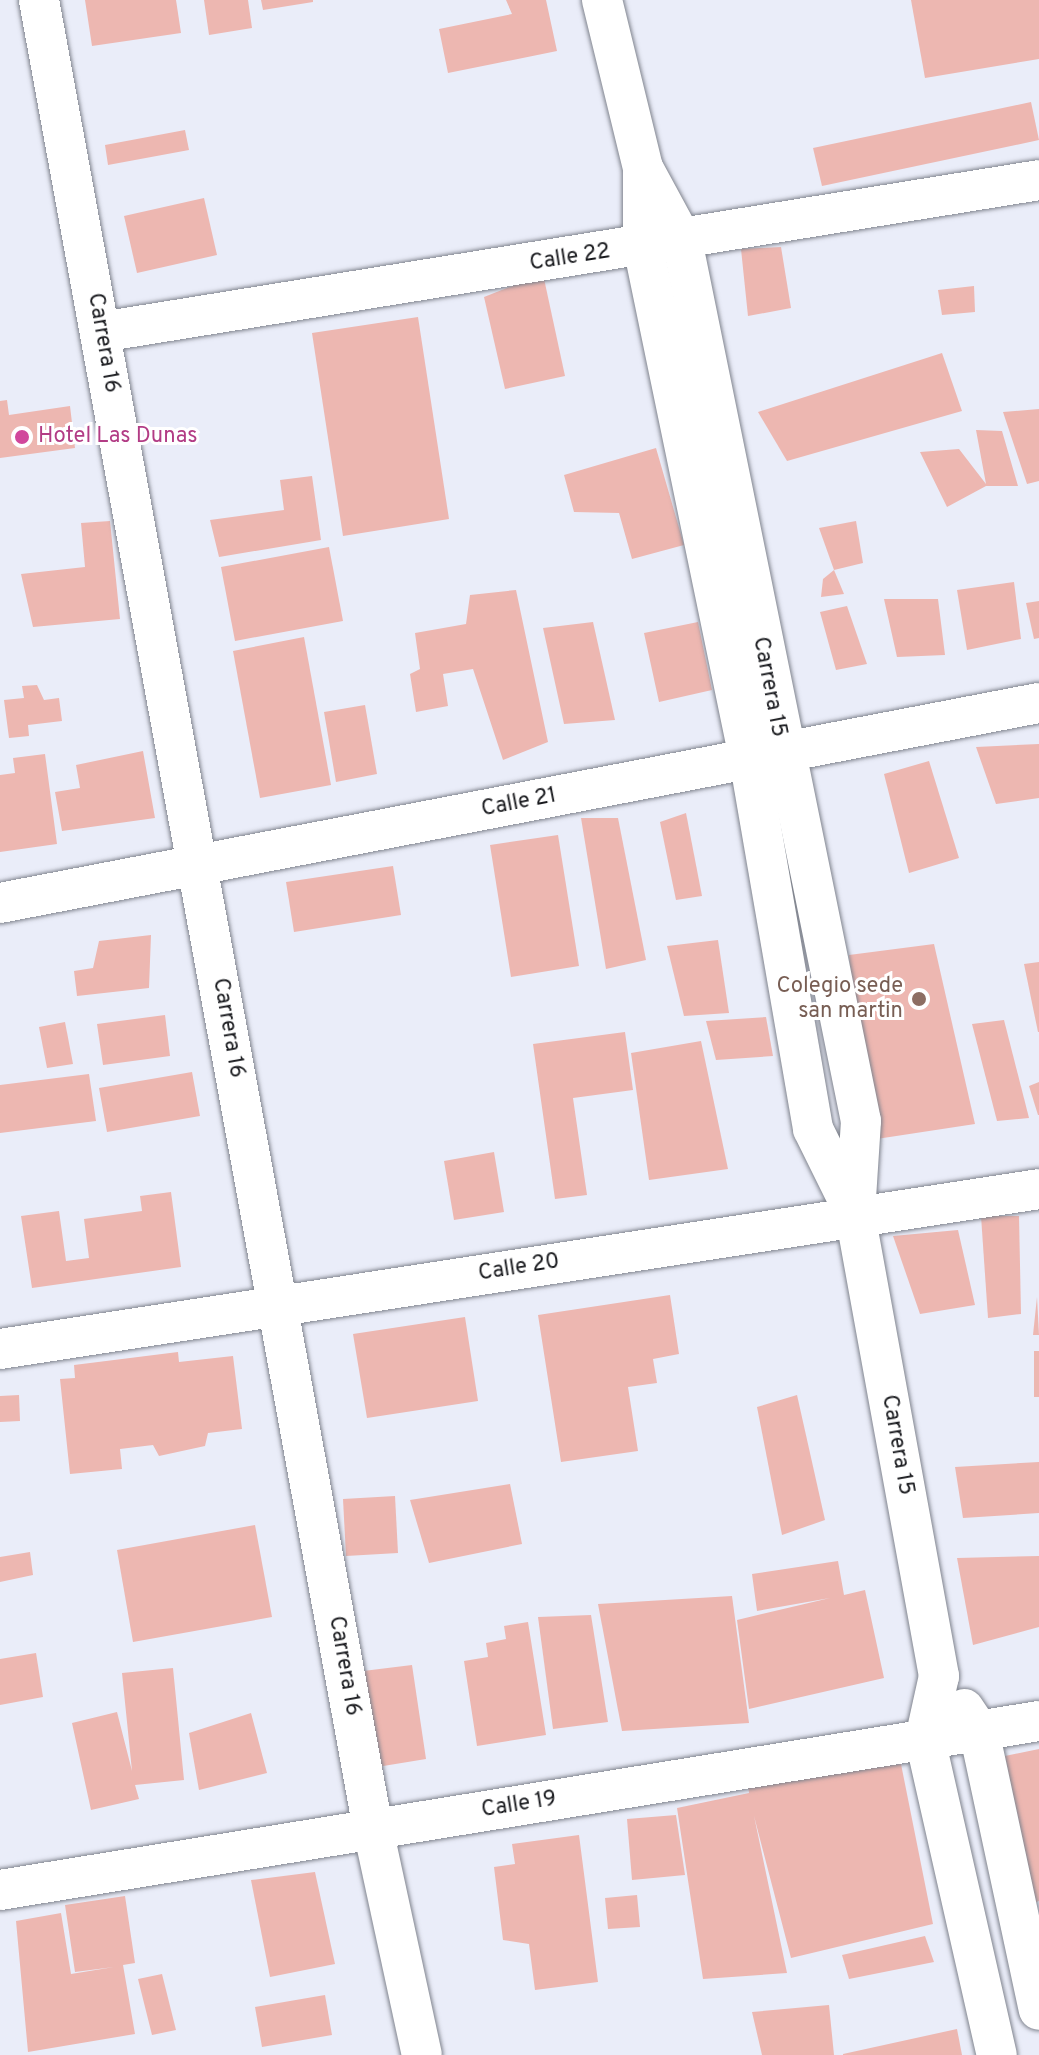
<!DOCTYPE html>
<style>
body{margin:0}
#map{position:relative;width:1039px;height:2055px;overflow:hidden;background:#eaedf9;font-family:Overpass,sans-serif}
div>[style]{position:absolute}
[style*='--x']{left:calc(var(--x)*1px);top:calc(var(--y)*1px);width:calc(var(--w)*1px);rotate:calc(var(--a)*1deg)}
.building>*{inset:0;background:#edb7b1}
.roads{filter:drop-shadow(0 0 2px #80848e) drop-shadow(0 0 2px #80848e)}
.minor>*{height:40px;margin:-20px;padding:0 20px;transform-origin:20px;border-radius:20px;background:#fff}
.dots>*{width:22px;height:22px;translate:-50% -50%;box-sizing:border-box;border:4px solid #fff;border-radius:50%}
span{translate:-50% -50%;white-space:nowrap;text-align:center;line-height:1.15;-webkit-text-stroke:6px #fff;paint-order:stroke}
.street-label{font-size:22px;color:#18191d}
.hotel-label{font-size:22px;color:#b23c85}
.left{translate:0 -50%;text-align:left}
.education-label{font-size:22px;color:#785e54}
.right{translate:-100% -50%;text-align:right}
</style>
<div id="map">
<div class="building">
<div style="clip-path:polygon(85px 0,176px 0,181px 33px,92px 46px)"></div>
<div style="clip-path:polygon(204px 0,248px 0,252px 28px,209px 35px)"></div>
<div style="clip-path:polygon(261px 0,313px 0,313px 2px,263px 10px)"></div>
<div style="clip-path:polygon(506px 0,546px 0,557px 51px,448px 73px,439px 29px,512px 14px)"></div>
<div style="clip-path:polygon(911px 0,1039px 0,1039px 59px,925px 78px)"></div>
<div style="clip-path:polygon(1031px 102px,1039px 140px,822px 186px,813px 148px)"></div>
<div style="clip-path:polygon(185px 130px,189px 150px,108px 165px,105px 145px)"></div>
<div style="clip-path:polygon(204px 198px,217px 255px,137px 273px,124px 216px)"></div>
<div style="clip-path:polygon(781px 247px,791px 308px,748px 316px,741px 249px)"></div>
<div style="clip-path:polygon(543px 274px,565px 376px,505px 389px,484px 297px)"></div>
<div style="clip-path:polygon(974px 286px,975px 312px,942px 315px,938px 290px)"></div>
<div style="clip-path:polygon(418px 317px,449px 519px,343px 536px,312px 333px)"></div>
<div style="clip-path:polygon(942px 353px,962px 411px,787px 461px,758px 412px)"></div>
<div style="clip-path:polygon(7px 400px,9px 415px,70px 406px,75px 448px,0 458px,0 401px)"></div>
<div style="clip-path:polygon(1039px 409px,1039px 481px,1027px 484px,1003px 412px)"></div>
<div style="clip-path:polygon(976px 430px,1002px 431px,1018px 486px,986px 486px,947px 507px,920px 452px,959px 449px,986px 484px)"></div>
<div style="clip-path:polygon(656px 448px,684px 545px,632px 559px,619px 513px,574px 512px,564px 475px)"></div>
<div style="clip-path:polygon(312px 476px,321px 540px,219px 557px,210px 520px,284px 510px,280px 480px)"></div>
<div style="clip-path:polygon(110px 521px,120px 619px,33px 627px,21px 574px,85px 567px,81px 523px)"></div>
<div style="clip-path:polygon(856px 521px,863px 563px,834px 570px,819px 528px)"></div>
<div style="clip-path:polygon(329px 547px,343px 621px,235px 641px,221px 567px)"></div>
<div style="clip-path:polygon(834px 570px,844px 594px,821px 597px,823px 579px)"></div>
<div style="clip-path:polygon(1014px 582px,1021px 639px,967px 650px,957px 590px)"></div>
<div style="clip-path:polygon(516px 590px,548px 742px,503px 760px,473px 669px,443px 674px,448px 706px,416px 712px,410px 674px,420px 669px,415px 633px,466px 624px,470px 595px)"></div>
<div style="clip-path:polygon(884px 599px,938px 599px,945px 655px,897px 657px)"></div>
<div style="clip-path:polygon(1039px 601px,1039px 638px,1034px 639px,1026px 603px)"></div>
<div style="clip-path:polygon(847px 606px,867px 664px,836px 670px,820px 612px)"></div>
<div style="clip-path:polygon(593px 622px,615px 720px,564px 724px,543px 628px)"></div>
<div style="clip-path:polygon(698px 622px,712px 690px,659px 702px,644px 633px)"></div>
<div style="clip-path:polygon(304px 637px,331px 785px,260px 798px,233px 651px)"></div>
<div style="clip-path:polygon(37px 685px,44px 700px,59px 698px,62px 721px,28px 725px,29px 736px,9px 738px,4px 700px,24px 698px,22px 686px)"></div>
<div style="clip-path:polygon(365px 705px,377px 774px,336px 782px,324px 712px)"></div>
<div style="clip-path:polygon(1039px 744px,1039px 798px,996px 804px,976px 747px)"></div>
<div style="clip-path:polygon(143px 751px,155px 818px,62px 831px,55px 792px,80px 788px,76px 765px)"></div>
<div style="clip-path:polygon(45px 754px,57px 844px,0 852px,0 775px,15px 773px,13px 758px)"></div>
<div style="clip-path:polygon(929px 761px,959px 858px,909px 873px,884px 774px)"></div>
<div style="clip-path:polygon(686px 813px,702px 896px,676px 900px,660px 822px)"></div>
<div style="clip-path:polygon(581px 818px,618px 818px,646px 960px,606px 969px)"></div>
<div style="clip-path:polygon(558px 835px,579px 966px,511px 977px,490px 845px)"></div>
<div style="clip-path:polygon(393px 866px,401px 915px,294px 932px,286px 882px)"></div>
<div style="clip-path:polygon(151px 935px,149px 988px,77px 996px,74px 971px,93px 968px,99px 941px)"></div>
<div style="clip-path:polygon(718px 940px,729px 1013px,684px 1016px,667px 946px)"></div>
<div style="clip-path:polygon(934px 944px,975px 1124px,870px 1140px,849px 955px)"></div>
<div style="clip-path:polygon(1039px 962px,1039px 1032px,1038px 1032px,1024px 964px)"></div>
<div style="clip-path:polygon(165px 1015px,170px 1056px,103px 1065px,97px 1024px)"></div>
<div style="clip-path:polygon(766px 1017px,773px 1056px,716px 1060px,706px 1021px)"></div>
<div style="clip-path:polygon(1004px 1020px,1029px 1118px,997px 1121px,972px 1024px)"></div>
<div style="clip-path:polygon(65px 1022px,73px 1064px,47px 1068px,39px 1027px)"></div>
<div style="clip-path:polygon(625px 1032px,633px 1090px,573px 1098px,587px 1195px,555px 1199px,533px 1044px)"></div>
<div style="clip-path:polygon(701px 1041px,728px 1169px,649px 1180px,631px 1053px)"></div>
<div style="clip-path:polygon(192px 1072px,200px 1116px,107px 1132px,99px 1088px)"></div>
<div style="clip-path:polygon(89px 1074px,96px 1121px,0 1133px,0 1085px)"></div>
<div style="clip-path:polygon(1039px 1082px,1039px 1115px,1038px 1115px,1029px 1086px)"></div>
<div style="clip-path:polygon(494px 1152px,504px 1212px,454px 1220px,444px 1161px)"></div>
<div style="clip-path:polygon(171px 1192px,181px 1267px,32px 1288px,21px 1216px,59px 1211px,66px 1261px,89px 1258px,84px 1219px,142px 1211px,140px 1196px)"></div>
<div style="clip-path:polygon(981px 1216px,1019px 1216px,1021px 1314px,988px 1318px)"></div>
<div style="clip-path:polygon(958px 1230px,975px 1305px,920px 1314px,893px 1236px)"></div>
<div style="clip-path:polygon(670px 1295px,679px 1354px,653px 1359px,657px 1383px,628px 1387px,638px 1451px,561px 1462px,538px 1315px)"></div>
<div style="clip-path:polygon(1037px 1297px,1039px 1335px,1033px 1335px)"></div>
<div style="clip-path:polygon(465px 1317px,478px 1401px,367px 1418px,353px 1334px)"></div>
<div style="clip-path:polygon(1034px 1351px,1039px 1351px,1039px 1397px,1034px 1397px)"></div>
<div style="clip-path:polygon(178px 1352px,179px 1362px,233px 1356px,242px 1429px,208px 1433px,205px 1446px,159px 1456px,153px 1445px,120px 1449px,122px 1469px,70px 1474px,60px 1379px,75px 1378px,74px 1365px)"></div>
<div style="clip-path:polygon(19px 1395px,20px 1421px,0 1422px,0 1396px)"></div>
<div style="clip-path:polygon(797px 1395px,825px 1520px,782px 1535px,757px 1407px)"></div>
<div style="clip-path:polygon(1039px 1462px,1039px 1513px,963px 1518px,955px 1467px)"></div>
<div style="clip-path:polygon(510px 1484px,522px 1544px,429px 1563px,410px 1500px)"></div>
<div style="clip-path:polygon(395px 1496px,398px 1553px,346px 1556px,343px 1499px)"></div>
<div style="clip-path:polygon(255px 1525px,272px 1617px,133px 1642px,117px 1550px)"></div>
<div style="clip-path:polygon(30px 1552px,33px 1575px,0 1582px,0 1557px)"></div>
<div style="clip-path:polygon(1039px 1556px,1039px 1627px,973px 1645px,957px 1558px)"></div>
<div style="clip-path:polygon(838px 1561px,844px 1595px,865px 1590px,884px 1678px,749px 1709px,737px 1620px,830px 1598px,757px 1611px,752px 1574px)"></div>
<div style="clip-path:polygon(732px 1596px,749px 1723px,622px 1731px,598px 1604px)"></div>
<div style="clip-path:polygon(591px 1615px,608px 1722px,553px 1729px,538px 1617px)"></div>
<div style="clip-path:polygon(528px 1622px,546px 1735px,477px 1746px,464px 1661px,488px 1657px,486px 1643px,506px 1639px,504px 1626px)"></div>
<div style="clip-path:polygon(36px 1653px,43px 1697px,0 1705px,0 1659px)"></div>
<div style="clip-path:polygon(412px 1665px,426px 1759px,371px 1768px,355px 1672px)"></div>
<div style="clip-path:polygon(173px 1668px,184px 1780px,135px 1785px,139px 1799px,91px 1810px,72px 1723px,117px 1712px,132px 1771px,122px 1673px)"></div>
<div style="clip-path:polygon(251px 1713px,267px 1773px,199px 1790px,189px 1733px)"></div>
<div style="clip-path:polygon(1039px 1749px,1039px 1901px,1036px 1902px,1005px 1756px)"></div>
<div style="clip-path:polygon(901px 1764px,933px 1924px,791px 1958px,754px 1816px,787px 1973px,703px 1979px,677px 1808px,749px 1793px,748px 1785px)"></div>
<div style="clip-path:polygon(676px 1815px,685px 1875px,632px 1880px,627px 1819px)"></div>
<div style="clip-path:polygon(579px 1835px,598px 1982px,535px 1990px,529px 1944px,503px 1940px,494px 1867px,515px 1864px,512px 1844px)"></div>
<div style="clip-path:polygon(315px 1872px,335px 1964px,270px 1977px,251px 1880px)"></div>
<div style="clip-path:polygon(637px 1895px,640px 1927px,608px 1929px,605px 1898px)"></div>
<div style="clip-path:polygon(125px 1896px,135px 1963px,123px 1965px,135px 2034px,28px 2052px,16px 1921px,61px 1913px,71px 1974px,114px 1967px,75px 1972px,65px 1905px)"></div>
<div style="clip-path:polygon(925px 1936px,934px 1962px,849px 1979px,842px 1955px)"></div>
<div style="clip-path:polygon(162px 1974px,176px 2030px,152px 2035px,138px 1979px)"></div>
<div style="clip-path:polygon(325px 1995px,332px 2035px,262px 2047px,255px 2007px)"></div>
<div style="clip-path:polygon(829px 2005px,834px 2055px,762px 2055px,752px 2012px)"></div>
<div style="clip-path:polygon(957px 2029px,962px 2055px,843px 2055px,843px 2054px)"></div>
</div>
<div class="roads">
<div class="minor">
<div style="--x:39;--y:0;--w:1859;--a:79.65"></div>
<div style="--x:373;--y:1829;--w:231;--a:77.8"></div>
<div style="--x:602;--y:0;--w:173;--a:76.3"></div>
<div style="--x:643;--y:168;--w:78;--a:90"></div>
<div style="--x:643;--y:246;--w:523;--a:78.3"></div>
<div style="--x:749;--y:758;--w:376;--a:80.2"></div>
<div style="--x:813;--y:1129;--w:95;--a:63.7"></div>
<div style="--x:643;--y:168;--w:82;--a:61.6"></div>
<div style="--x:682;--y:240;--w:899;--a:78.52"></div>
<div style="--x:861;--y:1121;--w:93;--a:93.7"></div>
<div style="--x:855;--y:1214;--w:470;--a:79.7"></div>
<div style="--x:939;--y:1676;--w:65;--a:102.5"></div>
<div style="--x:925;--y:1739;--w:324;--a:77.2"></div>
<div style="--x:101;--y:332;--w:950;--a:-9.2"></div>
<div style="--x:0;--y:903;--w:1058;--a:-10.9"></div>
<div style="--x:0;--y:1349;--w:1051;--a:-8.75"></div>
<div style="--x:964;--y:1709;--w:27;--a:56"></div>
<div style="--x:979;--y:1731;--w:285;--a:77.9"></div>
<div style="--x:0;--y:1890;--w:1053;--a:-9.24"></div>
</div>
</div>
<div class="dots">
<div style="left:22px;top:437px;background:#d1479c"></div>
<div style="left:919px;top:999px;background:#8d6e63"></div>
</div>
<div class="street-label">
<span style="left:570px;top:258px;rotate:-9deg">Calle 22</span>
<span style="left:103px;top:343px;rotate:80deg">Carrera 16</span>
<span style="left:769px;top:687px;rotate:79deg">Carrera 15</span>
<span style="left:519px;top:803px;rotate:-11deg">Calle 21</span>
<span style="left:228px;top:1028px;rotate:80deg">Carrera 16</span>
<span style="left:519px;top:1268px;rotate:-9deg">Calle 20</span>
<span style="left:897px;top:1445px;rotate:80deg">Carrera 15</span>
<span style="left:344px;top:1666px;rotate:80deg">Carrera 16</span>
<span style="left:519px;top:1805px;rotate:-9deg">Calle 19</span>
</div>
<div class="hotel-label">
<span class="left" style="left:38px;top:437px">Hotel Las Dunas</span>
</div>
<div class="education-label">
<span class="right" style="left:903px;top:999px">Colegio sede<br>san martin</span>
</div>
</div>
